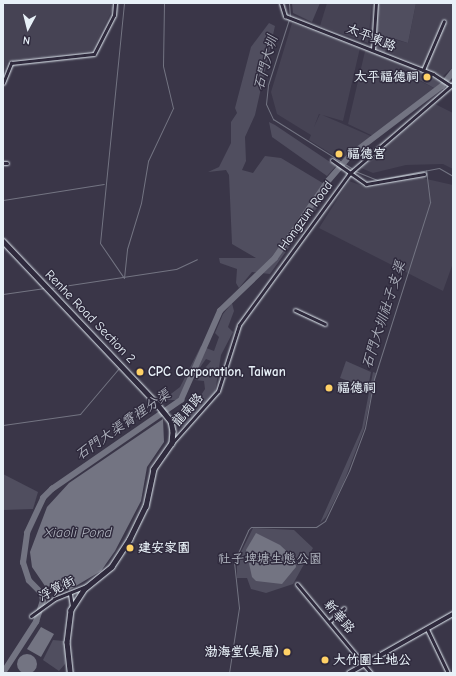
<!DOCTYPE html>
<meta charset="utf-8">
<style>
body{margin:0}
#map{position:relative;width:456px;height:676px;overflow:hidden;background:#3a3648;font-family:"Comic Neue","LXGW WenKai TC",sans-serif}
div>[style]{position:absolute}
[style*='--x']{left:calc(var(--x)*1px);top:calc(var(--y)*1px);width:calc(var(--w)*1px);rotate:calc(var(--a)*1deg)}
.built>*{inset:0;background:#464354}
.green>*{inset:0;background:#504e5f}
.water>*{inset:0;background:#737482}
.round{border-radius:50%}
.stream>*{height:1px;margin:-0.5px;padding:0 0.5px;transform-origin:0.5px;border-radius:0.5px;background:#737482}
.river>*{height:5.5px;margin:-2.75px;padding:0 2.75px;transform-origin:2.75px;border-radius:2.75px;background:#737482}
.roads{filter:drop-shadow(0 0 1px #e8f1f8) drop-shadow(0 0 1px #e8f1f8)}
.minor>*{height:3px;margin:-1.5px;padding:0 1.5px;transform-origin:1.5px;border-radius:1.5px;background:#2f2a3d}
.tertiary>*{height:4px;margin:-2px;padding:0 2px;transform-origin:2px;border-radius:2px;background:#2f2a3d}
.secondary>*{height:4.5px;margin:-2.25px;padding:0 2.25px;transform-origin:2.25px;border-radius:2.25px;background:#2f2a3d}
.dots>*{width:11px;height:11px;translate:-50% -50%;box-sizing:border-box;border:2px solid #2f2a3d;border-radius:50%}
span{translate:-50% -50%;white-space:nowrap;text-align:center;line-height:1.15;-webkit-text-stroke:3px #2f2a3d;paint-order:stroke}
.street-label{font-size:13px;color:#e8f1f8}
.poi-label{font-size:13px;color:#e8f1f8;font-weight:700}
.right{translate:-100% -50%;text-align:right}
.left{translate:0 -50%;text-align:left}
.park-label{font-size:13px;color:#b3b8c2}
.water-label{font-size:14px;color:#aeb2bd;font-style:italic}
.frame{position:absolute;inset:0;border:4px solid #e8f1f8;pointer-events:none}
.north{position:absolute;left:8px;top:8px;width:40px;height:40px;-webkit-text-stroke:3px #2f2a3d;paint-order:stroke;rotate:187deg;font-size:11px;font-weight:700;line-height:16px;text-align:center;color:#e8f1f8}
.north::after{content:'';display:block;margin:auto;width:14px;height:18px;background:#e8f1f8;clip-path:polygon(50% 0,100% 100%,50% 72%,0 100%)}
</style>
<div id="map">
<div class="built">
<div style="clip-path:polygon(3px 3px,111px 3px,113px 8px,92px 51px,8px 61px,3px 75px)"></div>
<div style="clip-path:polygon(327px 3px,372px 3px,368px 43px,320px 26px)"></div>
<div style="clip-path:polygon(416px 3px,453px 3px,453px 67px,443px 76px,386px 51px,389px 38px,408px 43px)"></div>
<div style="clip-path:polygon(292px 23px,360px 48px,343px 121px,319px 114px,314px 127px,320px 114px,373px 137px,344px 162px,339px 159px,343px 154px,337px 149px,333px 155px,309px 140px,311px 135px,277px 114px,271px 92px)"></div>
<div style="clip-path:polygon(366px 47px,412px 67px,408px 75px,436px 89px,373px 136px,348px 124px)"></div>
<div style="clip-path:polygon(435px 104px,453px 113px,453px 169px,443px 164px,406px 165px,373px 173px,361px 168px)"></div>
<div style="clip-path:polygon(422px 178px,453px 185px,453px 263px,443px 291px,319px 228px,349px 181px,368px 188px)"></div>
</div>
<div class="green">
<div style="clip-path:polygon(292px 3px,320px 3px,312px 22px,293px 13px)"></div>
<div style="clip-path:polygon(377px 3px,416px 3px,408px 43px,389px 37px,385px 53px,373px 48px)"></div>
<div style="clip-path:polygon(269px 23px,275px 26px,255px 115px,245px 137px,246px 161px,242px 170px,253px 173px,265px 156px,281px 158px,331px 188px,270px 274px,252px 272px,239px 288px,236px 283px,237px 269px,220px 263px,219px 258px,256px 258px,232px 244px,229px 175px,226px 170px,208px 172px,219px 167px,231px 143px,231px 122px,237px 113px,235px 108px,251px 47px)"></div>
<div style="clip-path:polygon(412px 67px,422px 71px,424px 79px,432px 76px,444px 82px,436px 89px,408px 74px)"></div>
<div style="clip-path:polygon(269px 122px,275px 125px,336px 166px,327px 176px,272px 137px)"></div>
<div style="clip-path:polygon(232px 303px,234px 311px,228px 327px,233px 332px,221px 355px,215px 392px,189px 424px,180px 428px,205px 389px,204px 381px,195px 380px,211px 361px,206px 359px,177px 400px,163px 400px,180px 387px,201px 346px,214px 351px,219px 337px,215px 333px,223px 314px)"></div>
<div style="clip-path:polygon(346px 361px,371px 372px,368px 388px,340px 378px)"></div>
<div style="clip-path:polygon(373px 372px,376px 373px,364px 429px,343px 484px,326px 517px,320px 523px,362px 428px)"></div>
<div style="clip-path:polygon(3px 474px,38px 492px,33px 509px,3px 510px)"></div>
<div style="clip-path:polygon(253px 528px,294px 530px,313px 548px,293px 584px,266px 593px,251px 589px,247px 578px,237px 578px,237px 560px)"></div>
<div style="clip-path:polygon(53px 640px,64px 641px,66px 650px,65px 664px,59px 671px,43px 660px)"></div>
</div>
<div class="water">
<div style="clip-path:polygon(163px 419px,164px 442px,147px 467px,141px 501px,115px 551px,101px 571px,69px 590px,45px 586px,32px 567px,30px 552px,47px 507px,69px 483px)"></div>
<div style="clip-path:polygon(256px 533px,280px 545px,295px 559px,296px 567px,282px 584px,256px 581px,252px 577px,246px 550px)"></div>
<div style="clip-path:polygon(41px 627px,54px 634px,41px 657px,27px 649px)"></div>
<div class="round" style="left:17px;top:654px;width:20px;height:20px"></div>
</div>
<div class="stream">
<div style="--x:124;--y:3;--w:241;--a:95.7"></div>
<div style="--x:100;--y:243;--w:42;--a:55.6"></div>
<div style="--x:289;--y:3;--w:13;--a:86"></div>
<div style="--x:289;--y:19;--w:69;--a:107.7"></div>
<div style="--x:268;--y:85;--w:19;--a:96"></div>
<div style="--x:266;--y:104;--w:17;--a:65"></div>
<div style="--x:273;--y:119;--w:94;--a:32"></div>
<div style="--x:355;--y:171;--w:24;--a:22"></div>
<div style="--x:377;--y:180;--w:63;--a:-11"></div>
<div style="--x:439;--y:168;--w:16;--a:30"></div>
<div style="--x:3;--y:200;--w:102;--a:-9"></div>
<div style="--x:124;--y:278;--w:29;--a:-84"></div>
<div style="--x:127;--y:249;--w:48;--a:-73.1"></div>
<div style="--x:141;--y:203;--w:43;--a:-80.5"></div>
<div style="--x:148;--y:161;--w:59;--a:-64.7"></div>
<div style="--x:173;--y:108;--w:43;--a:-103.4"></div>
<div style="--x:163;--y:66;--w:63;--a:-89.1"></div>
<div style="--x:50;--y:288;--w:127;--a:-8.6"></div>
<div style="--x:176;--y:269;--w:23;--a:-25"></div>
<div style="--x:3;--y:294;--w:42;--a:-8.1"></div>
<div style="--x:3;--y:425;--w:78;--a:-8.1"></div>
<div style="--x:80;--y:414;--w:60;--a:-49.7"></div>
<div style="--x:229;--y:673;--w:66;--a:-81.3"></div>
<div style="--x:239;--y:608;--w:46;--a:-96.2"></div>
<div style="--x:234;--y:562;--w:35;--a:-66"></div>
<div style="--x:248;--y:530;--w:4;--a:-45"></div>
<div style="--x:251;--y:527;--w:65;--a:0"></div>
<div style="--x:316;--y:527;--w:11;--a:-34"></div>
<div style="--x:325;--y:521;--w:55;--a:-64.4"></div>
<div style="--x:349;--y:471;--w:46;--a:-69.6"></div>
<div style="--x:365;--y:428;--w:50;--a:-79.6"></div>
<div style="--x:374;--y:379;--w:186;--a:-72.4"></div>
<div style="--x:430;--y:202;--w:32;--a:-97"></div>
</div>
<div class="river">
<div style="--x:3;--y:673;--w:61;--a:-57.1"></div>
<div style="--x:36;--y:622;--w:22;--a:-72"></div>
<div style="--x:43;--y:601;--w:7;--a:-98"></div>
<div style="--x:42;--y:594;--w:18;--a:-135"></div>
<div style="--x:29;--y:581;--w:19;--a:-108"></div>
<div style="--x:23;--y:563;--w:30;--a:-82"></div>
<div style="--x:27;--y:533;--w:38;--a:-65"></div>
<div style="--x:43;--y:498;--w:13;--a:-45"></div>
<div style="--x:52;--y:489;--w:157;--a:-34.6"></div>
<div style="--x:181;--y:400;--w:97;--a:-66.3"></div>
<div style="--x:220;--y:311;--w:76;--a:-43.9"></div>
<div style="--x:275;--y:258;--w:93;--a:-55.5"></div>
<div style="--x:328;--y:181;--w:35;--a:-49"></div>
<div style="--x:351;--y:155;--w:114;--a:-37.2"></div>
<div style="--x:442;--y:86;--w:18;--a:-52"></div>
</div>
<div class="roads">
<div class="minor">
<div style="--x:281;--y:3;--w:14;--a:73"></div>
<div style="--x:285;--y:16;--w:159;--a:21.4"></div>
<div style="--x:433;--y:74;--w:20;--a:33"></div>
<div style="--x:373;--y:49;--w:46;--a:-86.3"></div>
<div style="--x:423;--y:70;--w:53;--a:-66.8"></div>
<div style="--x:3;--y:83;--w:22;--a:-68"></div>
<div style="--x:11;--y:63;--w:83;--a:-6.2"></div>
<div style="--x:94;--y:54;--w:44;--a:-62.9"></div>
<div style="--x:114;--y:15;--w:12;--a:-85"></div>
<div style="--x:332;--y:160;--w:42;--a:35.2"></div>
<div style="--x:366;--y:184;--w:59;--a:-9.8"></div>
<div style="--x:3;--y:163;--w:4;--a:0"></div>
<div style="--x:295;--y:310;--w:33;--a:25"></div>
<div style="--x:172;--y:443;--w:69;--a:-48.5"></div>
<div style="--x:218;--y:391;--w:69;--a:-72.3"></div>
<div style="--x:239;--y:325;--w:187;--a:-53.9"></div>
<div style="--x:349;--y:174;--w:138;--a:-40.9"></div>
<div style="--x:297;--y:584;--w:116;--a:50.3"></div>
<div style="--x:70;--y:594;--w:13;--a:81"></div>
<div style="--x:31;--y:616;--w:29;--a:-36"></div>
<div style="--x:54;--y:599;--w:37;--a:-22"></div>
<div style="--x:330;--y:621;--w:19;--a:-43"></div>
<div style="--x:427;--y:629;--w:49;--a:64.5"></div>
</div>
<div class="tertiary">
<div style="--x:349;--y:673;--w:120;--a:-29.6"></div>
</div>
<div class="secondary">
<div style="--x:3;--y:241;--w:224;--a:46.6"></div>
<div style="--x:157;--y:404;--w:22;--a:51"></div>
<div style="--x:171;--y:421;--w:10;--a:79"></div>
<div style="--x:173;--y:431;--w:12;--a:95"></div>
<div style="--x:172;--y:443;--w:32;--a:125"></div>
<div style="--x:154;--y:469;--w:38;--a:102"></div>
<div style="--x:146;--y:506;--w:37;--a:116"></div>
<div style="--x:130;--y:539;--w:33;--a:123"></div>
<div style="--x:112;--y:567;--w:36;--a:141"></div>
<div style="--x:84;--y:590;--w:24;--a:123"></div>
<div style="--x:71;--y:610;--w:32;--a:97"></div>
<div style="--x:67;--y:642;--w:31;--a:84"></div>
</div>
</div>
<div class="dots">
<div style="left:427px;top:77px;background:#ffd166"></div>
<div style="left:339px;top:154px;background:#ffd166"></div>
<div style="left:140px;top:372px;background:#ffd166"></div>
<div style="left:329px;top:388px;background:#ffd166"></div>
<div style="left:130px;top:548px;background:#ffd166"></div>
<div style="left:287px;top:652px;background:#ffd166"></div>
<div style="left:325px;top:660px;background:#ffd166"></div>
</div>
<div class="street-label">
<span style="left:371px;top:38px;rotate:22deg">太平東路</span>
<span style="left:306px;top:216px;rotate:-54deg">Hongzun Road</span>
<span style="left:90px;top:317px;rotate:46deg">Renhe Road Section 2</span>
<span style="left:188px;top:410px;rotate:-49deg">龍南路</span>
<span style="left:57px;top:589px;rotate:-27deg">浮筧街</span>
<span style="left:339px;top:617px;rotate:49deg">新華路</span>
</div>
<div class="poi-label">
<span class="right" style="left:419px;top:77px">太平福德祠</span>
<span class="left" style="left:347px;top:154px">福德宮</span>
<span class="left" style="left:148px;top:372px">CPC Corporation, Taiwan</span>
<span class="left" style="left:337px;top:388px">福德祠</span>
<span class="left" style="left:138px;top:548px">建安家園</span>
<span class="right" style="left:279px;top:652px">渤海堂(吳厝)</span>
<span class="left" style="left:333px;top:660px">大竹圍土地公</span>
</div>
<div class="park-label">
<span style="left:270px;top:559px">社子埤塘生態公園</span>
</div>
<div class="water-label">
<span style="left:266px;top:63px;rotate:-75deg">石門大圳</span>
<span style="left:384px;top:315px;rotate:-72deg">石門大圳社子支渠</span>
<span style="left:123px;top:425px;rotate:-35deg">石門大渠霄裡分渠</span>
<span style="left:78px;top:533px">Xiaoli Pond</span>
</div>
<div class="frame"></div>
<div class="north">N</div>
</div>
